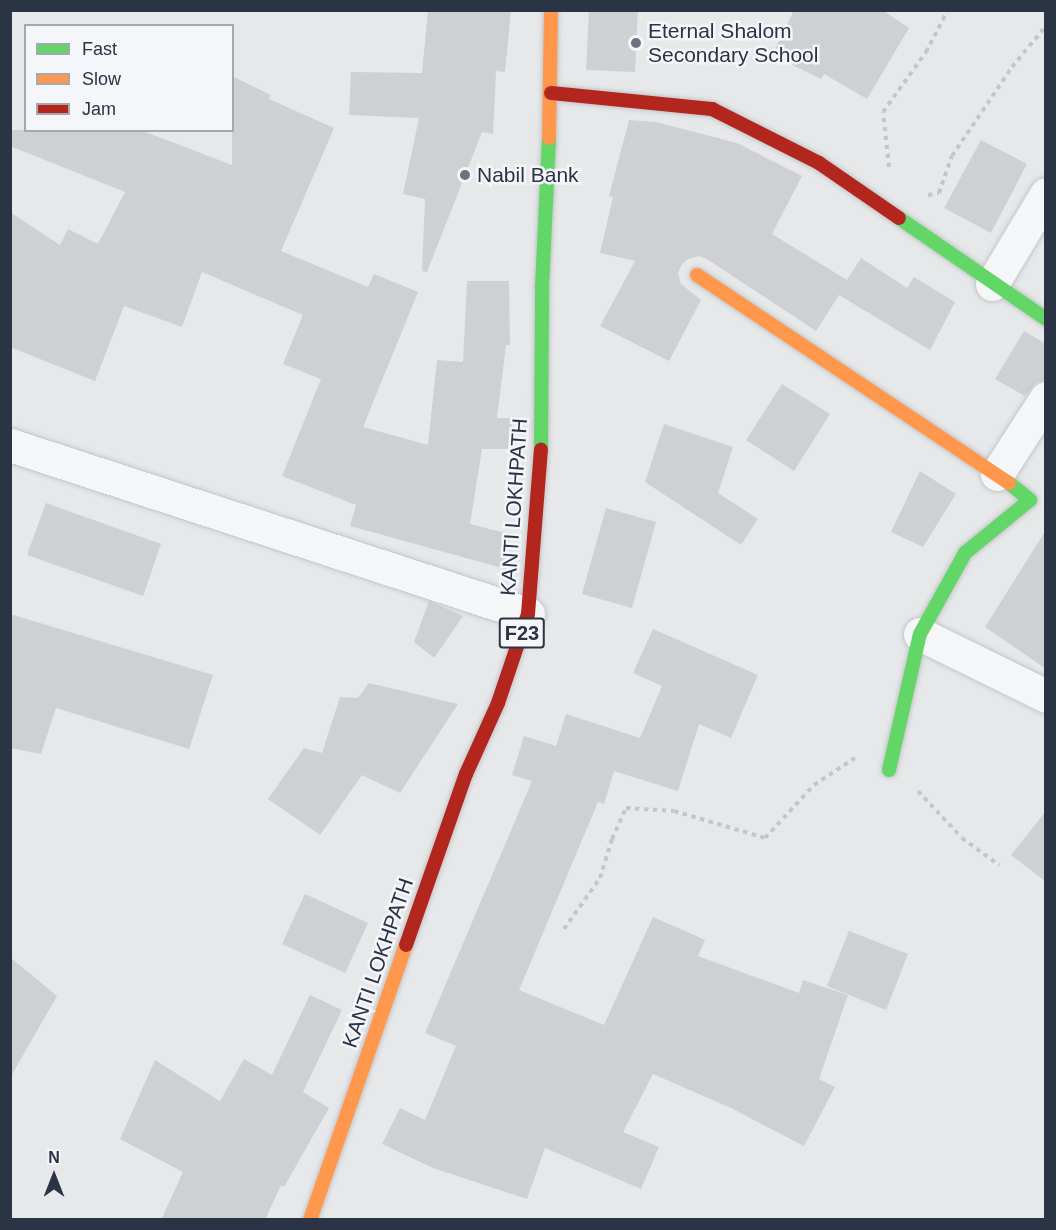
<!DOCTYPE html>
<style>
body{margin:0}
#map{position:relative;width:1056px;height:1230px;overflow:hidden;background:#e6e8ea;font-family:Arial,sans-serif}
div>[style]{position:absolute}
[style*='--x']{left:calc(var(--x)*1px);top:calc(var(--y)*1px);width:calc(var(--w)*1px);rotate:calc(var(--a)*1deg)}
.building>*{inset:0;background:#ced0d3}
.path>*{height:4px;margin-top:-2px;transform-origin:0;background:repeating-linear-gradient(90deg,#c5c6ca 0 4.5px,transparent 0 9px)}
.roads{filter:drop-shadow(0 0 2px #c4c6c8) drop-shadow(0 0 2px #c4c6c8)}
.street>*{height:33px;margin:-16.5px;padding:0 16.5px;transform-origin:16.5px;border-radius:16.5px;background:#f5f6f7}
.fast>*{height:14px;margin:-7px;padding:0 7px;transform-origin:7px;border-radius:7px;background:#63d668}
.slow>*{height:14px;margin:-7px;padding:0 7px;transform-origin:7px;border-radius:7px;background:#ff974d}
.jam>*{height:14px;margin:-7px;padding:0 7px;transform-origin:7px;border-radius:7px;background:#b3261e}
.dots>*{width:16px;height:16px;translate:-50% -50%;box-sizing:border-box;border:3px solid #f4f6f9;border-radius:50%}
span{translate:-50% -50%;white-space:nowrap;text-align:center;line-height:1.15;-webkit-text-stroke:5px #f4f6f9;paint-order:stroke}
.shield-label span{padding:2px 4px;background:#f4f6f9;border:2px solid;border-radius:4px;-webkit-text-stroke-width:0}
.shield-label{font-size:20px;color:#2b3445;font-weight:700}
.poi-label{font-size:21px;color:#2b3445}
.left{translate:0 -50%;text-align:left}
.street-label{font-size:21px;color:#2b3445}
.frame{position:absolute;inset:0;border:12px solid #2b3445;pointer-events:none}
.legend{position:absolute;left:24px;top:24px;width:210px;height:108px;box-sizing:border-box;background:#f4f6f9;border:2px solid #a4a8b1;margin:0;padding:8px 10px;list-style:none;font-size:18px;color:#2b3445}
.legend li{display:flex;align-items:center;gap:12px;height:30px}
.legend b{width:30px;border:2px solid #a4a8b1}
.north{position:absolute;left:24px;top:1146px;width:60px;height:60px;-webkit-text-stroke:4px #f4f6f9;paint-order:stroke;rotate:0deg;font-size:16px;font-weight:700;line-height:24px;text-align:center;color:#2b3445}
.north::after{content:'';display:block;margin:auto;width:21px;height:27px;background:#2b3445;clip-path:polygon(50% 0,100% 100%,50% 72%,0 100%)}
</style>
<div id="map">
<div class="building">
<div style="clip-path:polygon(428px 10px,511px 10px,505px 72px,496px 71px,493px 134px,482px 132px,427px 272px,422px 271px,425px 199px,403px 194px,419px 118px,349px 115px,351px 72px,422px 73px)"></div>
<div style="clip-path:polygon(589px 10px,638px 10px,635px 72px,586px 70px)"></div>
<div style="clip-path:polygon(794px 10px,882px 10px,909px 28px,867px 99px,824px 74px,821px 79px,772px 55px)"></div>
<div style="clip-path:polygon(232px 76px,271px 95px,269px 99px,334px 128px,281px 251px,368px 287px,374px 274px,418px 292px,363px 427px,428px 445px,437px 360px,463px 362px,467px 281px,509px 281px,510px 345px,506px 345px,497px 418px,511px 418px,514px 449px,482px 449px,470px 524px,509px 534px,506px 569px,350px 526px,356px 505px,282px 476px,321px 379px,283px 364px,303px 315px,202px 272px,182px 327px,124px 306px,95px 381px,10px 347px,10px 212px,60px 245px,68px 229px,98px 244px,125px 192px,10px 146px,10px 130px,140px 130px,232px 165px)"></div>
<div style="clip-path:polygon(629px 120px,656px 122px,737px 143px,802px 176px,772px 234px,847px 280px,861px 258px,907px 288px,914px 277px,955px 302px,930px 350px,839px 295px,816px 331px,707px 259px,699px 256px,688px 259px,682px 264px,678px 273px,681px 284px,701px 300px,669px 361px,600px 326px,635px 261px,600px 253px,613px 197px,609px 196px)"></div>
<div style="clip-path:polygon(981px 140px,1027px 164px,991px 233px,944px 208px)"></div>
<div style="clip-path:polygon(1024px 331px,1046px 344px,1046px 380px,1037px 382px,1025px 396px,995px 379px)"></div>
<div style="clip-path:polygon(782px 384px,830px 414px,794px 471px,746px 440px)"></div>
<div style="clip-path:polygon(664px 424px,733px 447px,718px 493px,758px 519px,741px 545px,645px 482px)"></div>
<div style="clip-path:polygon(920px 471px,956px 494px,923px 547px,891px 532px)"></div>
<div style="clip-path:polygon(46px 503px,161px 544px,143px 596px,27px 555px)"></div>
<div style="clip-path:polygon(606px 508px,656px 522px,632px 608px,582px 594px)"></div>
<div style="clip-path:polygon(1046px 530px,1046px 669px,985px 627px)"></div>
<div style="clip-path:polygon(429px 601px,463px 616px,434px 658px,414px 642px)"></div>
<div style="clip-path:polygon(10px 614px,213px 675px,189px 749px,56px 708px,41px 754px,10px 748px)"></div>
<div style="clip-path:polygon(653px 629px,758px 675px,731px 738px,699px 724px,678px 791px,614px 771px,604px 804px,598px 802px,519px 990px,604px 1025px,653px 917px,705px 940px,698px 956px,799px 993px,803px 980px,848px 995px,819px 1079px,835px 1087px,804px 1146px,731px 1108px,653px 1074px,623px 1132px,659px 1147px,641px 1189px,545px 1148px,527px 1199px,433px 1168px,382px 1144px,400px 1108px,425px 1120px,456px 1046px,425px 1033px,532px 781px,512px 775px,524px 736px,556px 746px,566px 714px,640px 738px,662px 686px,633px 673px)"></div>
<div style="clip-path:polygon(369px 683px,458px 704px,400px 793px,362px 775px,320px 835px,268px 799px,304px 748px,322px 753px,340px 697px,358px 698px)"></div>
<div style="clip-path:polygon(1046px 811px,1046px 882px,1011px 855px)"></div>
<div style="clip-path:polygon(305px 894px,368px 923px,345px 973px,282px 944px)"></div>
<div style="clip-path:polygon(849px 931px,908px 954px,886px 1010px,827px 986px)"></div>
<div style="clip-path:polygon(10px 957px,57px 996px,10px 1078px)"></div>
<div style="clip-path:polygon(310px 995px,342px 1010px,303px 1092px,329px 1108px,284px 1187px,281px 1185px,265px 1220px,161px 1220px,183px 1172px,120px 1139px,155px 1060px,220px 1101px,244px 1059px,272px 1075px)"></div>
</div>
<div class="path">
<div style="--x:173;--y:10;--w:2;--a:0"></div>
<div style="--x:889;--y:167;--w:55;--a:-96.2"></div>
<div style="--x:883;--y:112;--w:74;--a:-54.4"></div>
<div style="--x:926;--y:52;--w:47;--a:-62.4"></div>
<div style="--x:928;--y:195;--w:11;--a:-10"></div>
<div style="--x:939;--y:193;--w:39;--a:-71"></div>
<div style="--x:952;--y:156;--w:107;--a:-56"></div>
<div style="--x:1012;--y:67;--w:53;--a:-50.3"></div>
<div style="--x:918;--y:791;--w:64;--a:46.9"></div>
<div style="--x:962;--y:838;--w:46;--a:36.1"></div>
<div style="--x:564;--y:929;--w:62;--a:-54.8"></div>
<div style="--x:600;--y:878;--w:41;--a:-72.9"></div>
<div style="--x:612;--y:839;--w:34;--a:-66"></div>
<div style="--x:626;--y:808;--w:48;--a:3.6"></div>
<div style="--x:674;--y:811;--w:95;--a:16.5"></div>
<div style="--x:765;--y:838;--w:72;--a:-47.2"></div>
<div style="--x:814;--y:785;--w:49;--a:-33.4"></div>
</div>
<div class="roads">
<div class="street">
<div style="--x:992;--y:284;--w:105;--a:-59"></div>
<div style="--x:10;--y:445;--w:545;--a:18.07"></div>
<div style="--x:997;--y:474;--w:90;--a:-57.2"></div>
<div style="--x:920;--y:634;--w:140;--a:26.2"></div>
</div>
<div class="fast">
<div style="--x:899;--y:218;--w:178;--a:34.5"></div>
<div style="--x:541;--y:450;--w:163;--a:-89.6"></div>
<div style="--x:542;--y:287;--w:149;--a:-87.3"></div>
<div style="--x:889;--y:770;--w:139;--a:-77.2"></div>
<div style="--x:920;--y:634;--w:93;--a:-60.9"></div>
<div style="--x:965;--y:553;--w:84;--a:-39.2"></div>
<div style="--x:1030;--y:500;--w:27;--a:-141"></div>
</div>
<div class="slow">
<div style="--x:549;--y:138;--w:128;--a:-89.1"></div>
<div style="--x:697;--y:275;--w:375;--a:33.7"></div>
<div style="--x:310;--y:1220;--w:291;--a:-70.8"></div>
</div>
<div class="jam">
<div style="--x:551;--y:93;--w:162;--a:5.7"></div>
<div style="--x:712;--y:109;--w:120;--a:26.8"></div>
<div style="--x:819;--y:163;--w:97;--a:34.5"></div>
<div style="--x:406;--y:945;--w:181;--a:-70.7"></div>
<div style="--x:466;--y:774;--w:78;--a:-65.7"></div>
<div style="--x:498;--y:703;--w:94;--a:-71.4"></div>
<div style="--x:528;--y:614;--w:165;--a:-85.5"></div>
</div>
</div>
<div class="dots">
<div style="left:636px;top:43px;background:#6c737f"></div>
<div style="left:465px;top:175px;background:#6c737f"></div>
</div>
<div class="shield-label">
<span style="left:522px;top:633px">F23</span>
</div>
<div class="poi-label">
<span class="left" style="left:648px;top:43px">Eternal Shalom<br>Secondary School</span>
<span class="left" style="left:477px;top:175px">Nabil Bank</span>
</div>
<div class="street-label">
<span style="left:514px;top:507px;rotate:-86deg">KANTI LOKHPATH</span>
<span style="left:378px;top:963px;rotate:-71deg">KANTI LOKHPATH</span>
</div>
<div class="frame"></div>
<ul class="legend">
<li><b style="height:8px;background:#63d668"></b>Fast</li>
<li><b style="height:8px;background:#ff974d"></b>Slow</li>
<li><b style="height:8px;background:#b3261e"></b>Jam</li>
</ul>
<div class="north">N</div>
</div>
